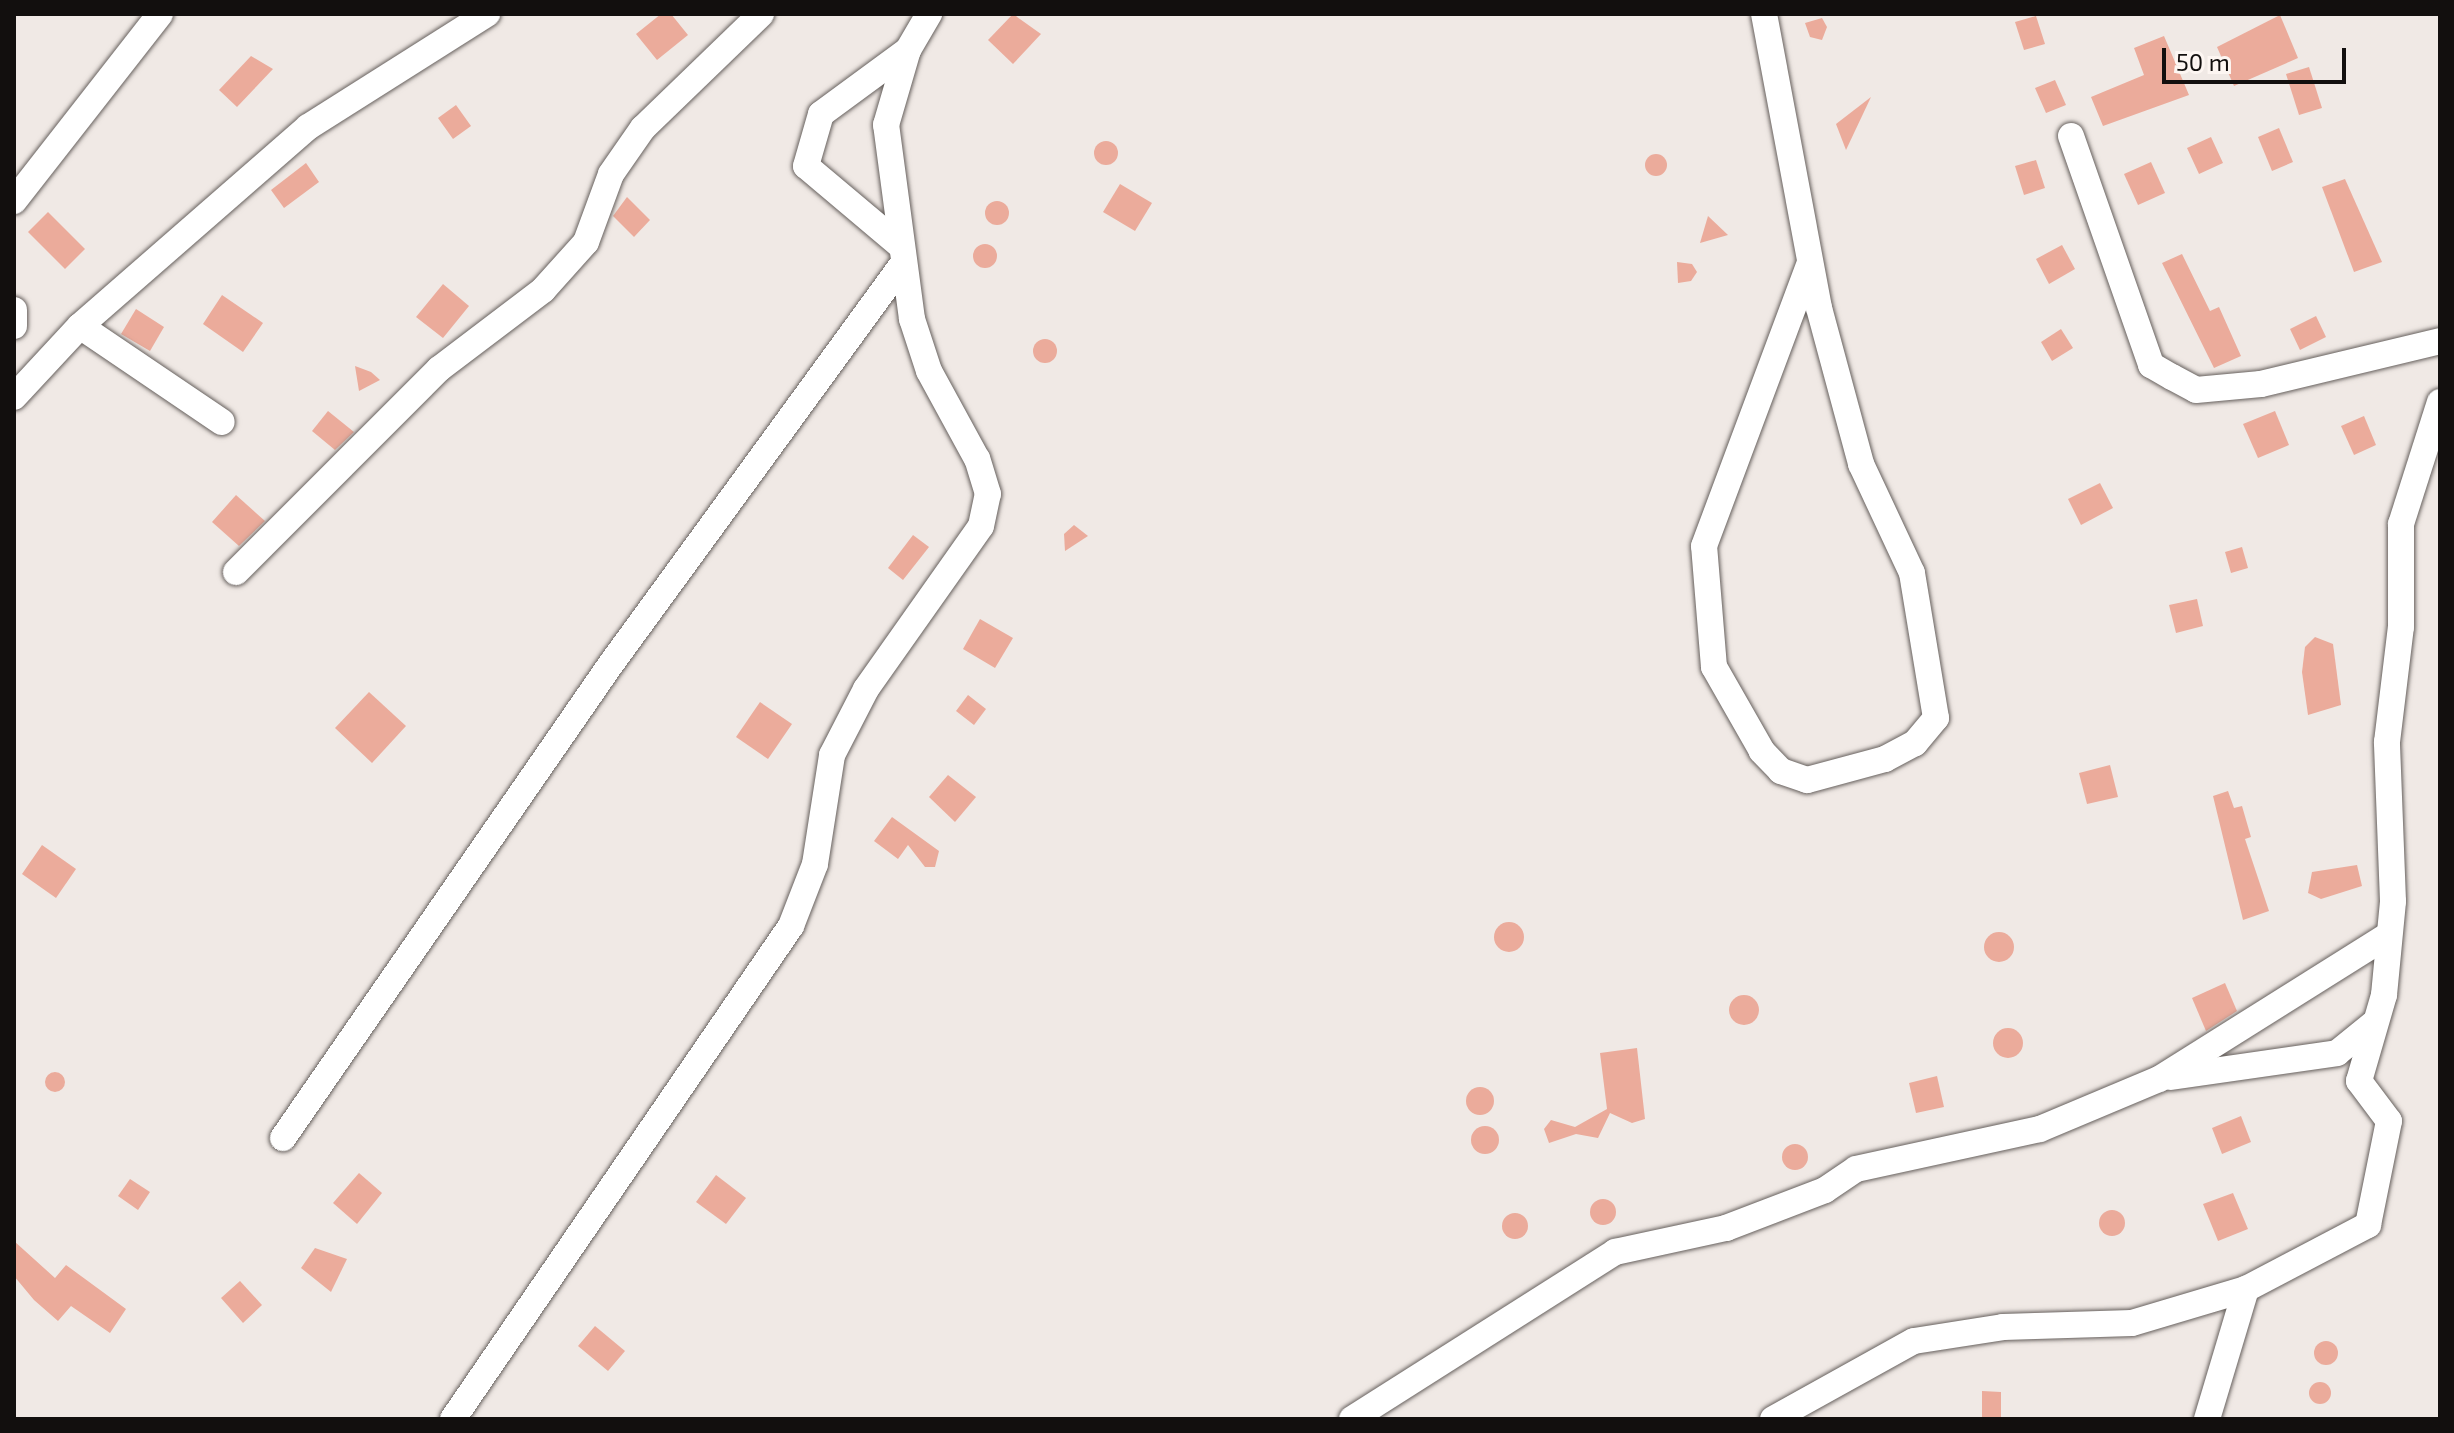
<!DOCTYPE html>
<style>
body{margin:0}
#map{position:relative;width:2454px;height:1433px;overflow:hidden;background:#f0e9e5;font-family:"Exo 2",sans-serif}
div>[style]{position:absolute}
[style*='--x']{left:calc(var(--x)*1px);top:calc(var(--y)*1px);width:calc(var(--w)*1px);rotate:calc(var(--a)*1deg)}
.building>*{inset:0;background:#ebab9b}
.round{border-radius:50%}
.roads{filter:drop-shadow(0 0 2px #66605d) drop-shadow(0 0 2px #66605d)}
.minor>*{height:26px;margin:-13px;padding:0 13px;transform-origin:13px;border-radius:13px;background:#fff}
span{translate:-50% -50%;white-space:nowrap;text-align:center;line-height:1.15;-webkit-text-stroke:6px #fdf6f2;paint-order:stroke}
.frame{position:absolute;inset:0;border:16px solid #120f0e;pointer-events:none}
.scale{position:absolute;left:2162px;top:48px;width:184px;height:36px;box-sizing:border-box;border:4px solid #120f0e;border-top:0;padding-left:10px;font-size:24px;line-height:28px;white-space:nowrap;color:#120f0e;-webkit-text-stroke:6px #fdf6f2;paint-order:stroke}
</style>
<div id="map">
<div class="building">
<div style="clip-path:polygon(661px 14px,671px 14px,688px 35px,657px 60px,636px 34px)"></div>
<div style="clip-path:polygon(1013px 14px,1041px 34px,1013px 64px,988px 40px)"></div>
<div style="clip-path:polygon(2280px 15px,2298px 58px,2234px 86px,2217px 47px)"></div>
<div style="clip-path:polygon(2036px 16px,2045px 44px,2024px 50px,2015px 22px)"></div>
<div style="clip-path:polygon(1822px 18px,1827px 27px,1822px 40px,1810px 37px,1805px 23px)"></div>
<div style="clip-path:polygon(2164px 36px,2189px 95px,2103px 126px,2091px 97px,2144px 75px,2134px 48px)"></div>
<div style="clip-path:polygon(251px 56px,273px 69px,237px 107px,219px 90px)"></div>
<div style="clip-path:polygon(2309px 67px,2322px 108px,2299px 115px,2286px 74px)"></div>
<div style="clip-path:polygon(2055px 80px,2066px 105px,2046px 113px,2035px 88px)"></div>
<div style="clip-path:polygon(1871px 97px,1846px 150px,1836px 124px)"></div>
<div style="clip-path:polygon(456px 105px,471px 126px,453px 139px,438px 118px)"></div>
<div style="clip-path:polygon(2279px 128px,2293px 162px,2272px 171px,2258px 137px)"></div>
<div style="clip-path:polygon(2211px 137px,2223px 163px,2199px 174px,2187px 148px)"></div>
<div class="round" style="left:1094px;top:141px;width:24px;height:24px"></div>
<div class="round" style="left:1645px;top:154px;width:22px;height:22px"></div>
<div style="clip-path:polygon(2036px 160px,2045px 188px,2024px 195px,2015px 166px)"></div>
<div style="clip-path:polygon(2151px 162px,2165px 193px,2138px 205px,2124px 174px)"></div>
<div style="clip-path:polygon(306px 163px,319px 182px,284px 208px,271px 190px)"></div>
<div style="clip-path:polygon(2345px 179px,2382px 262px,2354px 272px,2322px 187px)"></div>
<div style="clip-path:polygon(1120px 184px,1152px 203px,1135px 231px,1103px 212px)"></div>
<div style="clip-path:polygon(627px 197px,650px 220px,634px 237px,613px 216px)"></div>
<div class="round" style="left:985px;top:201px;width:24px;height:24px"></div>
<div style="clip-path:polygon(48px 212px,85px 249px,65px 269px,28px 232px)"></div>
<div style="clip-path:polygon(1708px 216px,1728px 235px,1700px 243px)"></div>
<div class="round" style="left:973px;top:244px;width:24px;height:24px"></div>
<div style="clip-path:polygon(2062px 245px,2075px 269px,2049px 284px,2036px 259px)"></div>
<div style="clip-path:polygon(2182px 254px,2210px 311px,2219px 307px,2241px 356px,2214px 368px,2162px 263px)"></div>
<div style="clip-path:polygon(1677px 262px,1692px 264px,1697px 272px,1691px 281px,1678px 283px)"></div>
<div style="clip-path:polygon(443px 284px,469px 306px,443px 338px,416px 317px)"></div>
<div style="clip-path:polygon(222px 295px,263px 323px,243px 352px,203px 324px)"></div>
<div style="clip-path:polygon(136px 309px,164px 327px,150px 351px,121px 334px)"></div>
<div style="clip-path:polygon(2316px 316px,2326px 337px,2300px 350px,2290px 329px)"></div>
<div style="clip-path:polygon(2061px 329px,2073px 348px,2052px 361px,2041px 342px)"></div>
<div class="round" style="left:1033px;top:339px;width:24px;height:24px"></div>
<div style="clip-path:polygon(355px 366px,371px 372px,380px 380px,359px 391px)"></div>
<div style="clip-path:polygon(328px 411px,354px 432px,335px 450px,312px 431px)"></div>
<div style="clip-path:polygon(2275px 411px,2289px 445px,2258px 458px,2243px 424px)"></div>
<div style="clip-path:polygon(2364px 416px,2376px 445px,2354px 455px,2341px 426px)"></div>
<div style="clip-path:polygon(2100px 483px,2113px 508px,2081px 525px,2068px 499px)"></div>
<div style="clip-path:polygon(236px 495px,265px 521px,239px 546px,212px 522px)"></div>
<div style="clip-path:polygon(1074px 525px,1088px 536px,1065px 551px,1064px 534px)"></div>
<div style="clip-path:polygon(913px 535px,929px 547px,903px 580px,888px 568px)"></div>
<div style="clip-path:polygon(2242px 547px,2248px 568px,2231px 573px,2225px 552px)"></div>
<div style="clip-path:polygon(2197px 599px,2203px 626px,2176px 633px,2169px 605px)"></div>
<div style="clip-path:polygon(980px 619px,1013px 638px,995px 668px,963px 649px)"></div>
<div style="clip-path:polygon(2315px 637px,2333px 644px,2341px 705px,2308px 715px,2302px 672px,2305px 647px)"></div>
<div style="clip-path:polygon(369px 692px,406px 726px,372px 763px,335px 728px)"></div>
<div style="clip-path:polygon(968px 695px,986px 709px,974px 725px,956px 711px)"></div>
<div style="clip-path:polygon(760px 702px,792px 724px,768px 759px,736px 737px)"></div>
<div style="clip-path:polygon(2110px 765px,2118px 797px,2087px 804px,2079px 773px)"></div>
<div style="clip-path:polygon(948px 775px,976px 797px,955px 822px,929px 797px)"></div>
<div style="clip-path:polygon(2228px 791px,2234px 808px,2242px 806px,2251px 837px,2245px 839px,2269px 911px,2243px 920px,2213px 796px)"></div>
<div style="clip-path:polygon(892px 817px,939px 851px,935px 867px,925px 867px,908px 845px,898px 859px,874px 841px)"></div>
<div style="clip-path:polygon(42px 845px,76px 869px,56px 898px,22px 874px)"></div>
<div style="clip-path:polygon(2357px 865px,2362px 886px,2321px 899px,2308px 893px,2312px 872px)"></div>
<div class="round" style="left:1494px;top:922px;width:30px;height:30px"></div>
<div class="round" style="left:1984px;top:932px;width:30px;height:30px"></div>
<div style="clip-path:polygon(2225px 983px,2237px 1011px,2206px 1031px,2192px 998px)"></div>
<div class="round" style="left:1729px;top:995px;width:30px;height:30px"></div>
<div class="round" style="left:1993px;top:1028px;width:30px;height:30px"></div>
<div style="clip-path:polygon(1637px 1048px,1645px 1119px,1632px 1123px,1610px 1113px,1598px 1138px,1576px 1134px,1549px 1143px,1544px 1129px,1551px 1120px,1575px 1127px,1607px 1109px,1600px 1053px)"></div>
<div class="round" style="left:45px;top:1072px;width:20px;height:20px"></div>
<div style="clip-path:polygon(1937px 1076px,1944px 1107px,1916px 1113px,1909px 1083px)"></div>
<div class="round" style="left:1466px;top:1087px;width:28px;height:28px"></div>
<div style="clip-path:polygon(2241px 1116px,2251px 1142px,2222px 1154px,2212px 1128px)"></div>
<div class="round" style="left:1471px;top:1126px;width:28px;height:28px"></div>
<div class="round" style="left:1782px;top:1144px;width:26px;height:26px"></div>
<div style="clip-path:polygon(359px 1173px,382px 1193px,357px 1224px,333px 1203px)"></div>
<div style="clip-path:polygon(716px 1175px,746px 1198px,726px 1224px,696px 1202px)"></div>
<div style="clip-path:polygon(130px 1179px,150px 1192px,138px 1210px,118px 1196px)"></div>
<div style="clip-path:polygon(2233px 1193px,2248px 1229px,2218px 1241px,2203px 1204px)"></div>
<div class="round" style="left:1590px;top:1199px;width:26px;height:26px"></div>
<div class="round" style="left:2099px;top:1210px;width:26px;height:26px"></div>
<div class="round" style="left:1502px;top:1213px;width:26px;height:26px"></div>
<div style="clip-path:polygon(14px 1241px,55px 1278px,66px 1265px,126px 1309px,110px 1333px,71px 1306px,58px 1321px,34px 1300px,14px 1276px)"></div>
<div style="clip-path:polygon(315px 1248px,347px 1259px,331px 1292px,301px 1268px)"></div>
<div style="clip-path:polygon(240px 1281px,262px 1305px,243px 1323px,221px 1298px)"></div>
<div style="clip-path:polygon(595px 1326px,625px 1351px,608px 1371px,578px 1346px)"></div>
<div class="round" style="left:2314px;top:1341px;width:24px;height:24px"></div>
<div class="round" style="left:2309px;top:1382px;width:22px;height:22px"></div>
<div style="clip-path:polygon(1982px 1391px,2001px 1392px,2001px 1419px,1982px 1419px)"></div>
</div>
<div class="roads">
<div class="minor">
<div style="--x:1764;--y:14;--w:299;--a:79.4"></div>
<div style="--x:1819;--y:308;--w:162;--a:74.9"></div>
<div style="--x:1861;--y:464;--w:120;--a:64.9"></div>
<div style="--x:1912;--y:573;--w:147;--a:80.6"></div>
<div style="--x:1936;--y:718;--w:33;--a:130"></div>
<div style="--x:1915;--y:743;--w:34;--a:152"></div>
<div style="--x:1885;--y:759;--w:81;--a:164.9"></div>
<div style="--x:1807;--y:780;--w:28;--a:-161"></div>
<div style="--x:1781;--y:771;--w:28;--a:-134"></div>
<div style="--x:1762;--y:751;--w:97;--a:-119.7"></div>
<div style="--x:1714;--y:667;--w:121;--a:-94.7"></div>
<div style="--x:1704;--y:546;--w:302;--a:-69.5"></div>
<div style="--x:2071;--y:136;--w:243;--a:70.7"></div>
<div style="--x:2151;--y:365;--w:24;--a:30"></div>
<div style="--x:2172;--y:377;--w:27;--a:28"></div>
<div style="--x:2196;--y:390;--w:65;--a:-5.3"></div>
<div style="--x:2261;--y:384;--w:184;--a:-13.5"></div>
<div style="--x:14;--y:201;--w:237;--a:-52"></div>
<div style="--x:901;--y:246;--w:124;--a:-139.9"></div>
<div style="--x:806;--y:166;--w:54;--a:-73.9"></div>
<div style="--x:821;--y:114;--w:108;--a:-36.3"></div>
<div style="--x:14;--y:310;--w:16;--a:90"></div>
<div style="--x:80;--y:326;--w:171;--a:34.1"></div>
<div style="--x:14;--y:397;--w:97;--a:-47.1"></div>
<div style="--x:80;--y:326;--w:303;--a:-41.1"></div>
<div style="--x:308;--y:127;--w:212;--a:-32.3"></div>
<div style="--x:236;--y:572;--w:287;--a:-45"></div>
<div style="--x:439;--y:369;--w:131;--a:-37.2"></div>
<div style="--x:543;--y:290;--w:64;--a:-48.1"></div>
<div style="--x:586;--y:242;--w:72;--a:-69.8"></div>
<div style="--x:611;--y:174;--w:56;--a:-55.2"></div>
<div style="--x:643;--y:128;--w:164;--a:-44"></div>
<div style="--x:2171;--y:1077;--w:168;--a:-8.2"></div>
<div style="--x:2337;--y:1053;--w:48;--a:-39"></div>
<div style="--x:283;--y:1138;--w:576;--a:-55.32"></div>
<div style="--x:611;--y:664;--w:496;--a:-53.9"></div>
<div style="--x:453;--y:1419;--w:598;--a:-55.57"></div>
<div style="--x:791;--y:926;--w:66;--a:-68.8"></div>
<div style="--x:815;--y:864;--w:110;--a:-81.1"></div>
<div style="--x:832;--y:755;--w:74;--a:-62.7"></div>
<div style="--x:866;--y:689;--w:199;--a:-54.8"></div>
<div style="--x:981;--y:526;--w:33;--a:-78"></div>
<div style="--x:988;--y:494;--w:37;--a:-107"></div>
<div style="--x:977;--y:459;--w:100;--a:-118.6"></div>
<div style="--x:929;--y:371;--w:55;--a:-108.1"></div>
<div style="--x:912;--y:319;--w:196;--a:-97.6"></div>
<div style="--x:886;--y:125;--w:78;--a:-73.7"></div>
<div style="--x:908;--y:50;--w:42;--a:-59.7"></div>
<div style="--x:1352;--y:1419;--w:312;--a:-32.4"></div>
<div style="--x:1615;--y:1252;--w:114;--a:-12.2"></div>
<div style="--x:1726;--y:1228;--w:106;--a:-21"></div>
<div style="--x:1825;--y:1190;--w:37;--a:-34"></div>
<div style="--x:1856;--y:1169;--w:188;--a:-12.3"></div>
<div style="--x:2040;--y:1129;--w:129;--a:-22.8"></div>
<div style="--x:2159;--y:1079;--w:271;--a:-32.1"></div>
<div style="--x:1773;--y:1419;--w:161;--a:-29"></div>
<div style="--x:1914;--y:1341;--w:90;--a:-8.9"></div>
<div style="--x:2003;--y:1327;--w:129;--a:-1.8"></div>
<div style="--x:2132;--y:1323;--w:119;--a:-16.6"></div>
<div style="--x:2207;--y:1419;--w:136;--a:-73.3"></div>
<div style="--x:2246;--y:1289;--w:138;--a:-27.7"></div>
<div style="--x:2368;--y:1225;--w:106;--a:-78.6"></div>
<div style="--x:2389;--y:1121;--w:50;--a:-126.9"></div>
<div style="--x:2359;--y:1081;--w:90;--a:-73.8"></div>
<div style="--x:2384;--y:995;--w:94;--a:-84.5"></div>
<div style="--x:2393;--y:901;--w:159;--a:-92.2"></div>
<div style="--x:2387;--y:742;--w:116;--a:-83.1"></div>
<div style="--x:2401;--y:627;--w:103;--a:-90"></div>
<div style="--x:2401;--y:524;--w:128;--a:-72.3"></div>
</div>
</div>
<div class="frame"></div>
<div class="scale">50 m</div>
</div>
